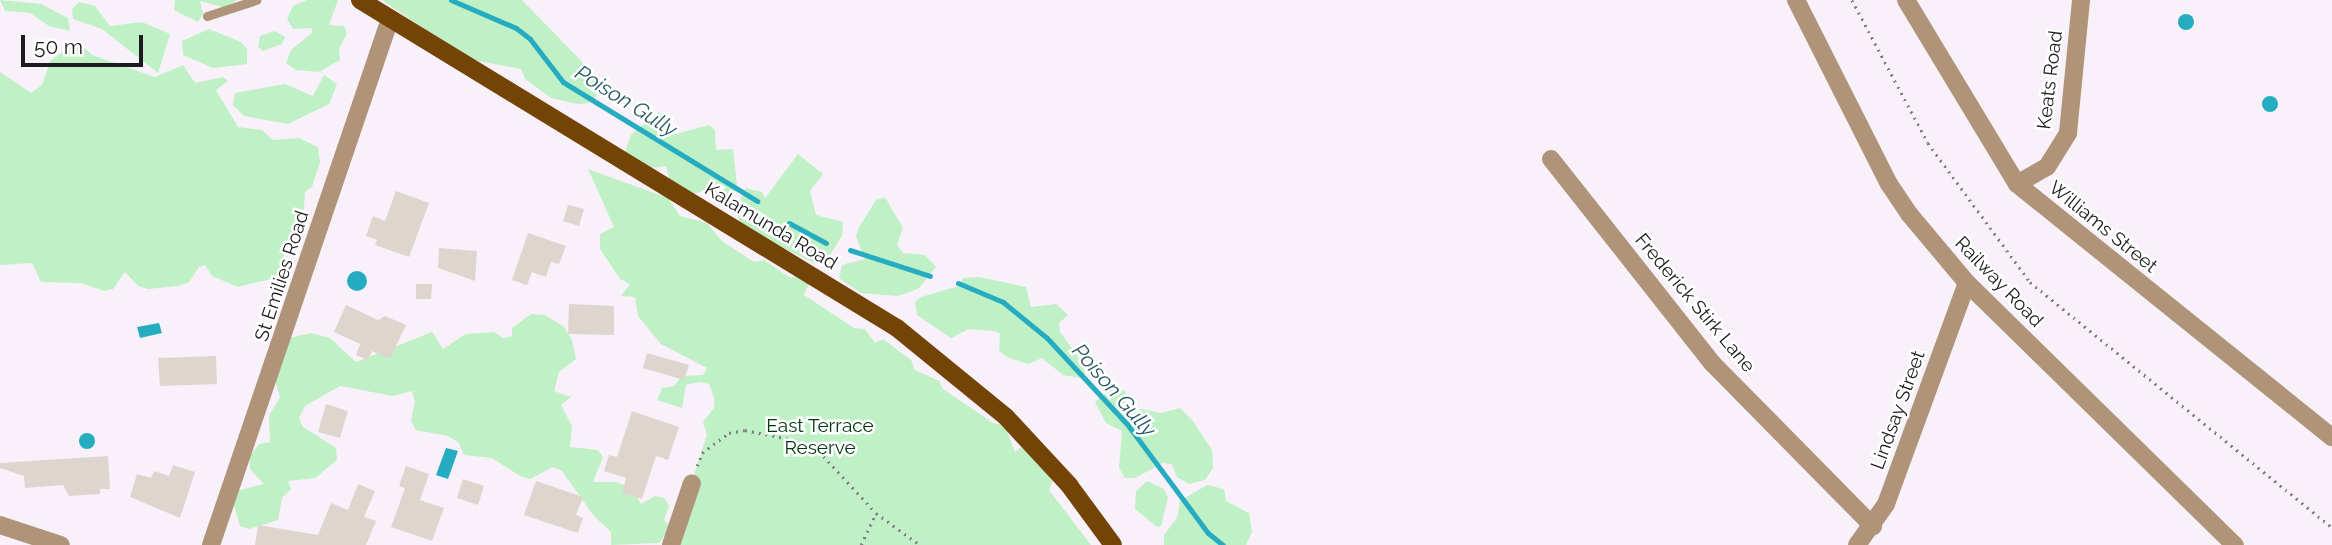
<!DOCTYPE html>
<style>
body{margin:0}
#map{position:relative;width:2332px;height:545px;overflow:hidden;background:#f8f1f9;font-family:Raleway,sans-serif}
div>[style]{position:absolute}
[style*='--x']{left:calc(var(--x)*1px);top:calc(var(--y)*1px);width:calc(var(--w)*1px);rotate:calc(var(--a)*1deg)}
.green>*{inset:0;background:#c0f0c6}
.water>*{inset:0;background:#25acc0}
.round{border-radius:50%}
.stream>*{height:5px;margin:-2.5px;padding:0 2.5px;transform-origin:2.5px;border-radius:2.5px;background:#25acc0}
.building>*{inset:0;background:#ded6ce}
.path>*{height:2.5px;margin-top:-1.25px;transform-origin:0;background:repeating-linear-gradient(90deg,#847f84 0 2px,transparent 0 7px)}
.service>*{height:9px;margin:-4.5px;padding:0 4.5px;transform-origin:4.5px;border-radius:4.5px;background:#b0947a}
.minor>*{height:18px;margin:-9px;padding:0 9px;transform-origin:9px;border-radius:9px;background:#b0947a}
.tertiary>*{height:18px;margin:-9px;padding:0 9px;transform-origin:9px;border-radius:9px;background:#b0947a}
.primary>*{height:18px;margin:-9px;padding:0 9px;transform-origin:9px;border-radius:9px;background:#744407}
span{translate:-50% -50%;white-space:nowrap;text-align:center;line-height:1.15;-webkit-text-stroke:5px #fff;paint-order:stroke}
.street-label{font-size:19px;color:#1e1b1e}
.park-label{font-size:19px;color:#003711}
.water-label{font-size:21px;color:#265962;font-style:italic}
.scale{position:absolute;left:21px;top:35px;width:122px;height:32px;box-sizing:border-box;border:4px solid #1e1b1e;border-top:0;padding-left:9px;font-size:21px;line-height:24px;white-space:nowrap;color:#1e1b1e;-webkit-text-stroke:5px #fff;paint-order:stroke}
</style>
<div id="map">
<div class="green">
<div style="clip-path:polygon(0 0,41px 4px,68px 18px,70px 31px,49px 26px,30px 13px,5px 11px)"></div>
<div style="clip-path:polygon(175px 0,237px 0,226px 8px,200px 1px,203px 14px,198px 22px,174px 10px)"></div>
<div style="clip-path:polygon(307px 0,338px 0,329px 25px,344px 26px,347px 34px,339px 49px,340px 60px,319px 72px,296px 70px,286px 63px,291px 50px,313px 32px,311px 28px,293px 29px,287px 19px,293px 6px)"></div>
<div style="clip-path:polygon(382px 0,522px 0,589px 69px,598px 81px,597px 95px,589px 103px,578px 104px,551px 98px,525px 79px,521px 69px,468px 59px)"></div>
<div style="clip-path:polygon(79px 2px,95px 6px,110px 26px,142px 22px,170px 34px,158px 73px,102px 29px,73px 19px,72px 9px)"></div>
<div style="clip-path:polygon(209px 29px,241px 42px,247px 49px,247px 64px,213px 68px,183px 55px,182px 41px)"></div>
<div style="clip-path:polygon(275px 31px,285px 37px,282px 44px,263px 51px,258px 47px,260px 36px)"></div>
<div style="clip-path:polygon(78px 42px,92px 55px,155px 77px,183px 65px,195px 83px,223px 77px,228px 81px,216px 90px,238px 127px,262px 130px,273px 140px,299px 138px,318px 147px,320px 162px,312px 187px,305px 192px,304px 208px,297px 228px,284px 245px,284px 266px,275px 278px,238px 287px,212px 276px,205px 265px,199px 267px,189px 282px,178px 286px,148px 289px,138px 286px,125px 272px,113px 289px,104px 291px,81px 283px,41px 282px,32px 263px,0 265px,0 72px,31px 93px,42px 85px,51px 60px)"></div>
<div style="clip-path:polygon(324px 75px,337px 84px,329px 104px,288px 124px,244px 116px,233px 105px,235px 93px,285px 84px,313px 96px)"></div>
<div style="clip-path:polygon(658px 112px,670px 120px,676px 134px,709px 125px,715px 130px,716px 150px,733px 149px,737px 185px,730px 203px,719px 202px,711px 188px,690px 195px,670px 181px,666px 166px,644px 169px,625px 152px,631px 135px)"></div>
<div style="clip-path:polygon(798px 154px,823px 174px,810px 191px,816px 215px,843px 222px,842px 236px,824px 264px,814px 263px,742px 228px,735px 210px,746px 188px,762px 192px,765px 198px)"></div>
<div style="clip-path:polygon(588px 169px,668px 198px,680px 216px,707px 223px,722px 241px,754px 262px,764px 260px,789px 277px,802px 278px,809px 283px,804px 295px,854px 328px,865px 329px,875px 343px,883px 339px,911px 360px,915px 370px,939px 381px,943px 389px,993px 423px,1005px 426px,1015px 452px,1025px 444px,1053px 480px,1049px 490px,1091px 545px,671px 545px,707px 435px,703px 422px,714px 408px,714px 398px,709px 384px,699px 382px,686px 385px,682px 408px,657px 400px,662px 388px,674px 386px,682px 376px,703px 375px,707px 368px,661px 344px,638px 316px,635px 297px,621px 296px,630px 284px,620px 279px,600px 249px,600px 234px,614px 227px)"></div>
<div style="clip-path:polygon(885px 197px,903px 228px,897px 245px,903px 253px,925px 255px,936px 267px,918px 289px,898px 296px,861px 293px,839px 278px,842px 265px,865px 259px,856px 237px,858px 229px,876px 200px)"></div>
<div style="clip-path:polygon(979px 277px,1026px 287px,1031px 307px,1056px 304px,1068px 315px,1059px 323px,1060px 332px,1084px 365px,1085px 379px,1063px 375px,1042px 358px,1028px 364px,1007px 357px,999px 351px,1000px 334px,995px 331px,969px 329px,951px 338px,917px 315px,915px 302px,921px 297px,959px 286px,963px 278px)"></div>
<div style="clip-path:polygon(531px 314px,545px 315px,564px 327px,572px 340px,576px 359px,559px 372px,554px 391px,571px 397px,561px 405px,572px 426px,570px 447px,598px 450px,603px 457px,593px 482px,616px 482px,632px 488px,641px 504px,655px 496px,664px 498px,669px 506px,664px 520px,671px 527px,659px 543px,611px 545px,611px 532px,594px 516px,562px 471px,553px 467px,530px 479px,520px 476px,492px 458px,464px 455px,459px 443px,448px 436px,416px 430px,411px 421px,415px 401px,412px 391px,393px 396px,340px 386px,305px 406px,299px 418px,303px 427px,336px 448px,337px 460px,315px 478px,288px 481px,291px 489px,282px 498px,278px 520px,249px 529px,240px 526px,233px 502px,236px 491px,264px 484px,250px 469px,250px 456px,259px 444px,270px 442px,269px 416px,280px 397px,275px 381px,289px 338px,311px 333px,330px 338px,356px 362px,432px 332px,443px 349px,466px 334px,494px 332px,503px 338px,512px 336px,512px 328px)"></div>
<div style="clip-path:polygon(1114px 385px,1126px 392px,1126px 406px,1162px 413px,1180px 408px,1192px 420px,1212px 450px,1213px 468px,1205px 480px,1189px 484px,1177px 477px,1172px 464px,1163px 463px,1135px 478px,1125px 478px,1119px 468px,1122px 431px,1106px 423px,1095px 402px)"></div>
<div style="clip-path:polygon(1147px 481px,1164px 489px,1168px 498px,1161px 526px,1157px 527px,1135px 509px,1136px 491px)"></div>
<div style="clip-path:polygon(1207px 485px,1224px 489px,1226px 501px,1249px 513px,1252px 532px,1246px 545px,1164px 545px,1164px 535px,1177px 518px,1180px 501px)"></div>
</div>
<div class="water">
<div class="round" style="left:2178px;top:14px;width:16px;height:16px"></div>
<div class="round" style="left:2262px;top:96px;width:16px;height:16px"></div>
<div class="round" style="left:347px;top:271px;width:20px;height:20px"></div>
<div style="clip-path:polygon(159px 323px,162px 333px,140px 338px,137px 327px)"></div>
<div class="round" style="left:79px;top:433px;width:16px;height:16px"></div>
<div style="clip-path:polygon(446px 448px,458px 451px,448px 479px,436px 475px)"></div>
</div>
<div class="stream">
<div style="--x:451;--y:0;--w:71;--a:23.3"></div>
<div style="--x:516;--y:28;--w:18;--a:38"></div>
<div style="--x:530;--y:39;--w:54;--a:52.5"></div>
<div style="--x:563;--y:82;--w:228;--a:31.5"></div>
<div style="--x:789;--y:223;--w:42;--a:28.4"></div>
<div style="--x:850;--y:250;--w:84;--a:18"></div>
<div style="--x:958;--y:283;--w:49;--a:22.9"></div>
<div style="--x:1003;--y:302;--w:57;--a:39.3"></div>
<div style="--x:1047;--y:338;--w:117;--a:47.1"></div>
<div style="--x:1127;--y:424;--w:136;--a:53.4"></div>
<div style="--x:1208;--y:533;--w:19;--a:39"></div>
</div>
<div class="building">
<div style="clip-path:polygon(396px 191px,429px 203px,409px 257px,375px 245px,377px 240px,366px 236px,373px 216px,385px 221px)"></div>
<div style="clip-path:polygon(568px 205px,584px 209px,579px 226px,563px 221px)"></div>
<div style="clip-path:polygon(528px 233px,566px 246px,559px 264px,551px 262px,546px 277px,532px 272px,527px 285px,512px 280px)"></div>
<div style="clip-path:polygon(439px 248px,477px 251px,475px 281px,438px 268px)"></div>
<div style="clip-path:polygon(416px 284px,432px 284px,431px 299px,416px 299px)"></div>
<div style="clip-path:polygon(569px 304px,614px 306px,614px 335px,568px 334px)"></div>
<div style="clip-path:polygon(346px 305px,378px 320px,385px 316px,406px 325px,390px 359px,372px 351px,368px 360px,356px 355px,360px 344px,334px 332px)"></div>
<div style="clip-path:polygon(647px 353px,689px 365px,684px 380px,643px 368px)"></div>
<div style="clip-path:polygon(216px 356px,217px 384px,160px 386px,158px 358px)"></div>
<div style="clip-path:polygon(326px 404px,348px 411px,340px 438px,318px 432px)"></div>
<div style="clip-path:polygon(632px 411px,679px 427px,668px 460px,656px 456px,642px 499px,622px 493px,626px 478px,604px 471px,609px 455px,617px 457px)"></div>
<div style="clip-path:polygon(108px 456px,110px 489px,100px 489px,100px 494px,69px 496px,63px 485px,25px 488px,24px 476px,0 468px,0 463px)"></div>
<div style="clip-path:polygon(173px 465px,195px 472px,180px 518px,130px 497px,137px 474px,151px 478px,154px 471px,169px 476px)"></div>
<div style="clip-path:polygon(406px 466px,429px 474px,420px 500px,444px 508px,432px 541px,391px 527px,405px 488px,399px 486px)"></div>
<div style="clip-path:polygon(463px 479px,484px 486px,478px 505px,457px 498px)"></div>
<div style="clip-path:polygon(536px 481px,583px 497px,576px 515px,583px 518px,578px 533px,524px 515px)"></div>
<div style="clip-path:polygon(358px 484px,375px 491px,364px 517px,376px 521px,366px 545px,255px 545px,258px 525px,318px 535px,331px 503px,348px 510px)"></div>
</div>
<div class="path">
<div style="--x:1852;--y:0;--w:162;--a:62"></div>
<div style="--x:1928;--y:143;--w:172;--a:53.7"></div>
<div style="--x:2030;--y:282;--w:389;--a:39.1"></div>
<div style="--x:697;--y:466;--w:14;--a:-69"></div>
<div style="--x:702;--y:453;--w:34;--a:-37"></div>
<div style="--x:729;--y:433;--w:16;--a:-11"></div>
<div style="--x:745;--y:430;--w:50;--a:11.5"></div>
<div style="--x:794;--y:440;--w:27;--a:24"></div>
<div style="--x:819;--y:451;--w:84;--a:47.4"></div>
<div style="--x:876;--y:513;--w:54;--a:36"></div>
<div style="--x:861;--y:545;--w:35;--a:-65"></div>
</div>
<div class="service">
<div style="--x:207;--y:16;--w:52;--a:-18.1"></div>
</div>
<div class="minor">
<div style="--x:1906;--y:0;--w:215;--a:58.9"></div>
<div style="--x:2017;--y:184;--w:404;--a:38.8"></div>
<div style="--x:1551;--y:159;--w:261;--a:51.7"></div>
<div style="--x:1713;--y:364;--w:228;--a:45.4"></div>
<div style="--x:2017;--y:184;--w:34;--a:-30"></div>
<div style="--x:2047;--y:167;--w:40;--a:-58"></div>
<div style="--x:2068;--y:133;--w:134;--a:-84.4"></div>
<div style="--x:0;--y:525;--w:64;--a:18.2"></div>
<div style="--x:211;--y:545;--w:556;--a:-71.21"></div>
<div style="--x:671;--y:545;--w:65;--a:-71.3"></div>
<div style="--x:1857;--y:545;--w:50;--a:-54.7"></div>
<div style="--x:1886;--y:504;--w:235;--a:-69.9"></div>
</div>
<div class="tertiary">
<div style="--x:1796;--y:0;--w:206;--a:63.2"></div>
<div style="--x:1889;--y:184;--w:37;--a:56"></div>
<div style="--x:1910;--y:215;--w:89;--a:50"></div>
<div style="--x:1967;--y:283;--w:375;--a:44.4"></div>
</div>
<div class="primary">
<div style="--x:360;--y:0;--w:629;--a:31.42"></div>
<div style="--x:897;--y:328;--w:141;--a:39.2"></div>
<div style="--x:1006;--y:417;--w:93;--a:47.2"></div>
<div style="--x:1069;--y:485;--w:74;--a:53.7"></div>
</div>
<div class="street-label">
<span style="left:2050px;top:80px;rotate:-83deg">Keats Road</span>
<span style="left:771px;top:226px;rotate:31deg">Kalamunda Road</span>
<span style="left:2103px;top:227px;rotate:39deg">Williams Street</span>
<span style="left:282px;top:276px;rotate:-72deg">St Emilies Road</span>
<span style="left:1999px;top:282px;rotate:46deg">Railway Road</span>
<span style="left:1695px;top:303px;rotate:50deg">Frederick Stirk Lane</span>
<span style="left:1898px;top:410px;rotate:-70deg">Lindsay Street</span>
</div>
<div class="park-label">
<span style="left:820px;top:437px">East Terrace<br>Reserve</span>
</div>
<div class="water-label">
<span style="left:626px;top:101px;rotate:32deg">Poison Gully</span>
<span style="left:1114px;top:390px;rotate:49deg">Poison Gully</span>
</div>
<div class="scale">50 m</div>
</div>
